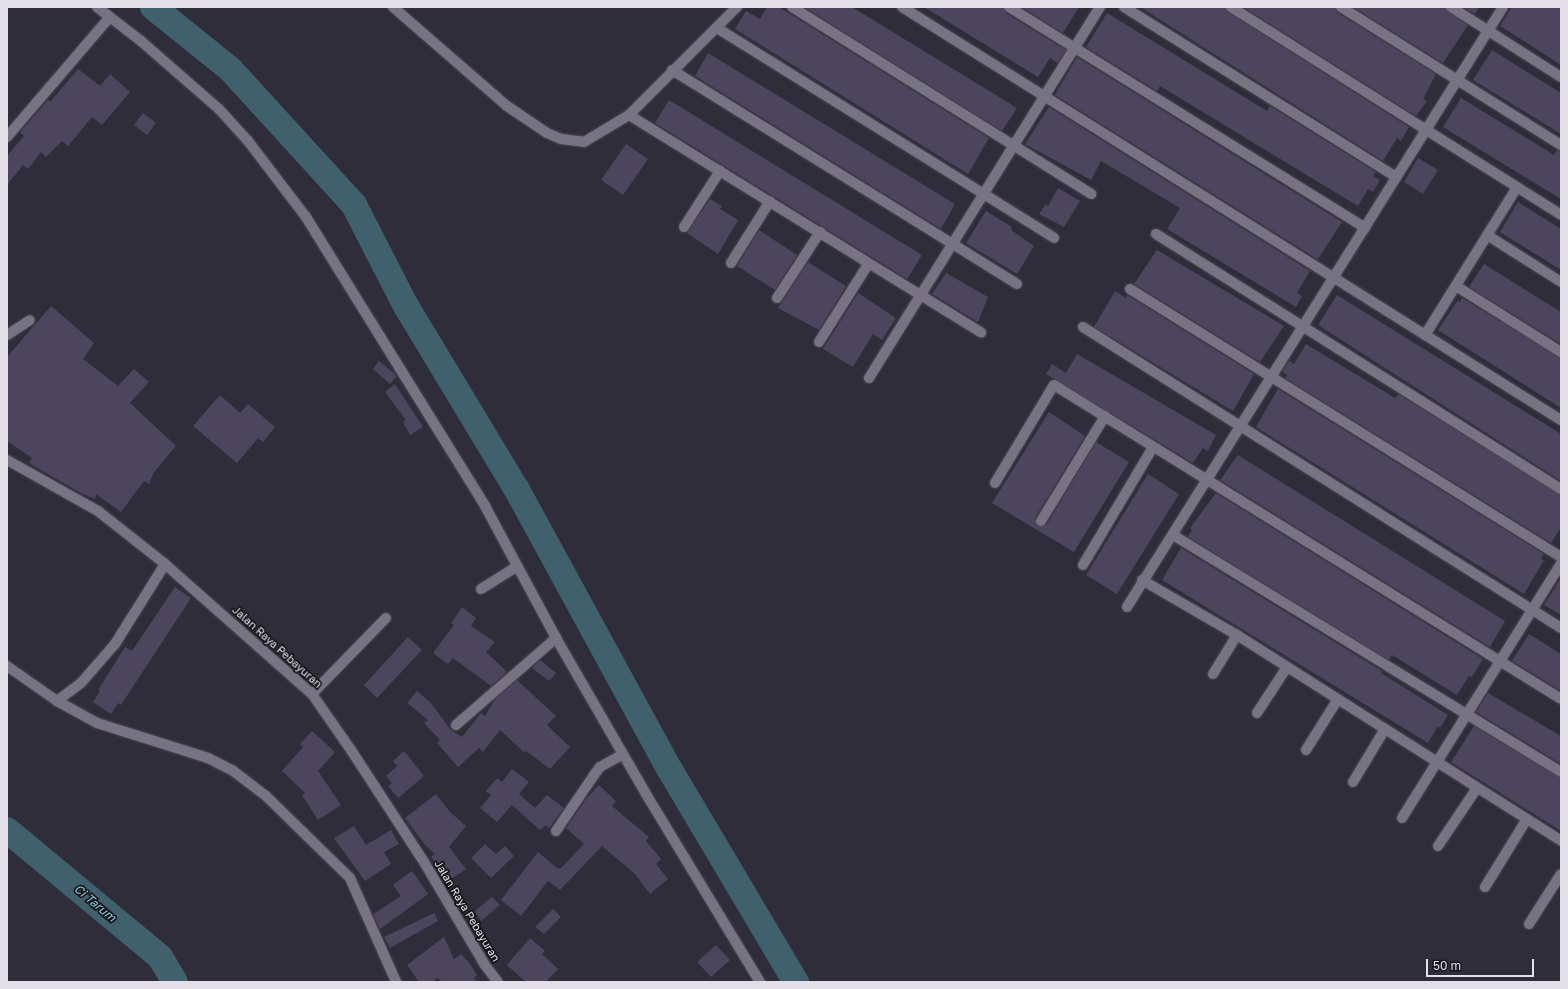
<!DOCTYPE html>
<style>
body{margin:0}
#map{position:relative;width:1568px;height:989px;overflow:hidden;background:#302d3a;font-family:"Golos Text",sans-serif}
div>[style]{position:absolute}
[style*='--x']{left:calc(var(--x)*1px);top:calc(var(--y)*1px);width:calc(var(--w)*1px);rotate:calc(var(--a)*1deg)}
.river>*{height:26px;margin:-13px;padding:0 13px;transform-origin:13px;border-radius:13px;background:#41606d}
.building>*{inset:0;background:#4c455e}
.roads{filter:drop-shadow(0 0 1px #4d4a55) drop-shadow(0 0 1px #4d4a55)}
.minor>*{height:10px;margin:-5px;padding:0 5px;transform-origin:5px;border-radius:5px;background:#777382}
.tertiary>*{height:10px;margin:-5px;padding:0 5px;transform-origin:5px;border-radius:5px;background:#777382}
.secondary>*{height:10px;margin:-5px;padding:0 5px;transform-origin:5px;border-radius:5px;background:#777382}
span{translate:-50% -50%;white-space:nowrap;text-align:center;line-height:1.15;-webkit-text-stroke:3.5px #18161c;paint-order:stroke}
.street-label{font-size:11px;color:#e2dfe8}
.water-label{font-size:12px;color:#8bc8e1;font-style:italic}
.frame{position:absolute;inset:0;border:8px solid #e2dfe8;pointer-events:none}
.scale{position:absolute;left:1426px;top:959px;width:108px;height:18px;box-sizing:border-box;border:2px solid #e2dfe8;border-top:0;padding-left:5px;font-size:12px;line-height:14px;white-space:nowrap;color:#e2dfe8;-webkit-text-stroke:3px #18161c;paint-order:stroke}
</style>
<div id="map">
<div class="river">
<div style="--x:153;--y:7;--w:99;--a:38.8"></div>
<div style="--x:230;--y:69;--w:184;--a:47.6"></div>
<div style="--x:354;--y:205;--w:114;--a:62.8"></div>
<div style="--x:406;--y:306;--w:213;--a:58.9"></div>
<div style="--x:516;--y:488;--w:321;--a:61.4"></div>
<div style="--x:670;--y:770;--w:247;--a:59.3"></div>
<div style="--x:7;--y:830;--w:199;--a:39.7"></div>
<div style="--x:160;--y:957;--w:29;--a:59"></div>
</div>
<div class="building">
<div style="clip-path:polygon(767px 7px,779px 7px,795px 17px,989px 138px,968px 174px,735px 29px,746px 11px,760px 19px)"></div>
<div style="clip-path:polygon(804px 7px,852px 7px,1017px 108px,1002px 131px)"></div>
<div style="clip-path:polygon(924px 7px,1003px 7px,1006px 13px,1066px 50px,1058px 63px,1050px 58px,1038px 77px)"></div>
<div style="clip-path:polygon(1021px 7px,1079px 7px,1063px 33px)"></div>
<div style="clip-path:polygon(1140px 7px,1225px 7px,1228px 12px,1409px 127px,1401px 141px,1397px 138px,1383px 161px)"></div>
<div style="clip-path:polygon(1243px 7px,1335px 7px,1338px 13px,1436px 74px,1423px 99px,1427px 101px,1416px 116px)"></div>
<div style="clip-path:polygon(1353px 7px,1445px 7px,1448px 12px,1468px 25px,1443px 63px)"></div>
<div style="clip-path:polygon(1463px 7px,1479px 7px,1475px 14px)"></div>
<div style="clip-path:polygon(1512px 7px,1561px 7px,1561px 65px,1500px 26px)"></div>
<div style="clip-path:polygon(1107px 13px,1267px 111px,1270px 106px,1376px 172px,1373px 176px,1380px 180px,1373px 192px,1368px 189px,1358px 206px,1160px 86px,1157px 91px,1086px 47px)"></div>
<div style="clip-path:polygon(1492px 50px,1561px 93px,1561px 134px,1473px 80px)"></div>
<div style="clip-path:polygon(708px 53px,955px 204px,941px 229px,695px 76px)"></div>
<div style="clip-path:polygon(1077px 57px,1342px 222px,1320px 256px,1317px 259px,1055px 95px)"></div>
<div style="clip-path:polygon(78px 69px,100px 86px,110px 74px,130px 92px,102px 125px,92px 117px,68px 146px,62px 141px,46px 157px,41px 152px,28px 169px,23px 165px,7px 185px,7px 156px,24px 136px,20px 132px,48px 100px,50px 102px)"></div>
<div style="clip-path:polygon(1461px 98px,1554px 155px,1557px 150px,1561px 151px,1561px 199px,1443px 127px)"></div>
<div style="clip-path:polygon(669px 100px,922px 255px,907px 279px,655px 123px)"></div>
<div style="clip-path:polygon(1049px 107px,1310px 271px,1297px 293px,1302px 296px,1296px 307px,1167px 229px,1180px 208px,1101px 161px,1091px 180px,1025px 144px)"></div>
<div style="clip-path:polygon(143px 113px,156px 123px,147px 135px,134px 125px)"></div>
<div style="clip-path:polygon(626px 144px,648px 159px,623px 195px,601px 180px)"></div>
<div style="clip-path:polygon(1418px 158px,1438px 170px,1423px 194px,1404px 182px)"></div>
<div style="clip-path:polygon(1058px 188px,1080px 201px,1064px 227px,1039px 214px,1046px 204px,1048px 206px)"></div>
<div style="clip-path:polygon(710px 199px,722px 206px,720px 209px,738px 220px,718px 254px,687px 233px)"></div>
<div style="clip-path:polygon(1518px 202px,1561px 229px,1561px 270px,1500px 232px)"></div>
<div style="clip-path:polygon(986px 211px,1012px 227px,1011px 230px,1034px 246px,1017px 274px,966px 243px)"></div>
<div style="clip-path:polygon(759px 230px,797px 255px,775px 290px,737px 266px)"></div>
<div style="clip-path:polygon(1157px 250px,1284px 326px,1260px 362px,1134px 284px)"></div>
<div style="clip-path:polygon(808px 262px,846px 286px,819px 330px,778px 308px)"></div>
<div style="clip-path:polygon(1484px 264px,1561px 312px,1561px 344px,1469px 287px)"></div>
<div style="clip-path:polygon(946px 273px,988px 297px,978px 322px,932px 294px)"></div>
<div style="clip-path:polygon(1115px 291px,1126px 298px,1127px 295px,1254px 374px,1233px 411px,1094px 327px)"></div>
<div style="clip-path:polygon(858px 293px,896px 318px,882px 340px,873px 334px,853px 367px,823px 349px)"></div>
<div style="clip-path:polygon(1337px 295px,1561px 434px,1561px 481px,1318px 325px)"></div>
<div style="clip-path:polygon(1462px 298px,1561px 358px,1561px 408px,1438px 330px,1458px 300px,1460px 302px)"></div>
<div style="clip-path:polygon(51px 306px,94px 343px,83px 359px,118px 386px,134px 369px,149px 382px,130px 403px,176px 446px,154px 472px,149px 484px,144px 481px,121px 512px,96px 494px,95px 499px,81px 493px,29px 463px,32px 458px,7px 441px,7px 357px)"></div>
<div style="clip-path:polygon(1306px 344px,1395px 398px,1398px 394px,1561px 495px,1561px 527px,1551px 543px,1285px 378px,1287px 375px,1282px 372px,1289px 361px,1294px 364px)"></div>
<div style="clip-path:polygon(1077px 354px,1216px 435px,1208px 451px,1203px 448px,1193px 463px,1046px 374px,1052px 364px,1066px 373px)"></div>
<div style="clip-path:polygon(379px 361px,397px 376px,390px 384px,373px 369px)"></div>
<div style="clip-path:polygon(395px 384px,423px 427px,410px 435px,403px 422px,406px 420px,385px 392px)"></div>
<div style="clip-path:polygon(1278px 389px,1544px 554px,1541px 559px,1544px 560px,1524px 594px,1256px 427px)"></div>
<div style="clip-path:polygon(220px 395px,240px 413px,248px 404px,275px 427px,263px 442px,258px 438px,237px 463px,193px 426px)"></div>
<div style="clip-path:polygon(1049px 412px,1085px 436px,1035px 518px,1037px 526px,1047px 524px,1096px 442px,1129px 462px,1074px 552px,992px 503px)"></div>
<div style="clip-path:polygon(1238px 455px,1505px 621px,1490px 647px,1220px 480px)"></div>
<div style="clip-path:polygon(1148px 474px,1179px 494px,1117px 594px,1086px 575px)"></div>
<div style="clip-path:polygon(1216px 493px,1483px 659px,1472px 677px,1469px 676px,1457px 695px,1392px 655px,1389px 660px,1188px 537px,1192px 530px,1190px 528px)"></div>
<div style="clip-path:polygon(1181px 548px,1382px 671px,1381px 673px,1448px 715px,1440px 728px,1438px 726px,1428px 743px,1162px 580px)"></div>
<div style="clip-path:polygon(1561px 578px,1561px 615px,1544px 605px)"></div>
<div style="clip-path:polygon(175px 587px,191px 598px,121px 705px,118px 703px,111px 714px,93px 702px,100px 691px,98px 690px,125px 647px,132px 651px)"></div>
<div style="clip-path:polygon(462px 607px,476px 618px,471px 626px,495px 642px,486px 652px,507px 672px,491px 686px,453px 658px,448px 664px,433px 653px,454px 625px,451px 623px)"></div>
<div style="clip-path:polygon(1529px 634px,1561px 654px,1561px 691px,1512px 661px)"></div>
<div style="clip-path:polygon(408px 637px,422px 650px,377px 698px,364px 685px)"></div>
<div style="clip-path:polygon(540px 660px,556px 673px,549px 681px,532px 668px)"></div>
<div style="clip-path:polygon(517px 680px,556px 716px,547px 725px,570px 747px,550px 769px,526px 751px,524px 752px,500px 730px,483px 752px,479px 748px,458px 767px,437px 743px,440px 740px,424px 723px,428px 720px,407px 703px,417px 691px,431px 703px,451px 730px,462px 737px,481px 713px,485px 716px,495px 699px)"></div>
<div style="clip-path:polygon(1488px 693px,1561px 736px,1561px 764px,1476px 712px)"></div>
<div style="clip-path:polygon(1474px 726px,1561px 778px,1561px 831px,1451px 762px)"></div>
<div style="clip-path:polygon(312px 731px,335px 752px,318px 771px,341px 805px,318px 820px,302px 795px,305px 793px,282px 771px,303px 747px,300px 744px)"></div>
<div style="clip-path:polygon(404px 751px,424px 776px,398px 798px,388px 786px,392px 783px,386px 776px,397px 766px,393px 761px)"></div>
<div style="clip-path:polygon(512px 769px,529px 782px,519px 794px,535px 808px,547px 795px,564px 808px,549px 828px,546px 825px,540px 830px,512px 805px,497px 822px,480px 808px,491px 795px,486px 791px,497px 778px,502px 782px)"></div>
<div style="clip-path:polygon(599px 785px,616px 801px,612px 806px,649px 837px,646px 841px,661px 859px,656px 864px,668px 879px,650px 894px,635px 874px,602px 846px,560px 890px,548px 881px,521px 916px,501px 900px,538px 852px,557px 868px,561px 868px,584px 844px,566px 828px,586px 799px)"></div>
<div style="clip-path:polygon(436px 794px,450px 812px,466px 826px,449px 847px,466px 869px,448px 881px,431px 857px,435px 854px,425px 845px,405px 818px)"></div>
<div style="clip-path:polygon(354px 826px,366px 845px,391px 830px,399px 844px,384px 852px,391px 864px,365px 881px,334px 838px)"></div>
<div style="clip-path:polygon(485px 844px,496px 854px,505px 846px,514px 856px,491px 878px,471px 858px)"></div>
<div style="clip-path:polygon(412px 871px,428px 894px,380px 929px,373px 914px,401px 896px,393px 885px)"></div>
<div style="clip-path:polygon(492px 897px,500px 905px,481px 921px,475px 911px)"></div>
<div style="clip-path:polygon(553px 909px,561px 917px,544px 934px,535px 927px)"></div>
<div style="clip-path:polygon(434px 913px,438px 921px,390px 948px,384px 937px)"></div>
<div style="clip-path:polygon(444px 937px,454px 959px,461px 954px,470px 964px,477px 975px,474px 978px,477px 982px,441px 982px,438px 978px,431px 982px,419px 982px,407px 965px)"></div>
<div style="clip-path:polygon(530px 938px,545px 951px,542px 954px,558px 969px,546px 982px,526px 982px,507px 965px)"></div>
<div style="clip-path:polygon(716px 945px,730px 960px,711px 977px,697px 962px)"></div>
</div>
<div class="roads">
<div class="minor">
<div style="--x:393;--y:7;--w:151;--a:41"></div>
<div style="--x:507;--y:106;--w:48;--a:34"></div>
<div style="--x:547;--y:133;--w:15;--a:23"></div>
<div style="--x:561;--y:139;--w:23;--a:7"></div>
<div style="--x:584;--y:142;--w:52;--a:-31"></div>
<div style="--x:629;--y:115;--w:153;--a:-45"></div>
<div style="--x:792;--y:7;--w:353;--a:32"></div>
<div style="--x:902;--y:7;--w:778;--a:32.08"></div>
<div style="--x:1009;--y:7;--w:419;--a:31.8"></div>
<div style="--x:1124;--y:7;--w:321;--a:32"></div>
<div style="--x:1231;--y:7;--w:390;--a:32.2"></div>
<div style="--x:1341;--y:7;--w:260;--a:32.1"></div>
<div style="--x:1451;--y:7;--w:130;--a:32.5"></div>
<div style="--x:717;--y:28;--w:397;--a:31.9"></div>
<div style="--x:672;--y:70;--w:406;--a:31.8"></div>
<div style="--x:629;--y:115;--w:414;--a:31.7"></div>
<div style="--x:7;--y:137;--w:158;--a:-49.4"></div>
<div style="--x:684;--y:227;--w:67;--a:-57.3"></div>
<div style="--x:1156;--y:234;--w:479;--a:32.2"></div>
<div style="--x:1487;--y:235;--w:88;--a:32.4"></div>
<div style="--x:731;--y:263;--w:73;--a:-57.8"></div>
<div style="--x:1456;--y:286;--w:124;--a:32.2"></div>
<div style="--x:1130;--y:289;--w:508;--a:31.87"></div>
<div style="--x:777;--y:298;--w:79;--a:-56.9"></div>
<div style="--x:1083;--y:327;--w:565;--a:32.2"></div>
<div style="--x:7;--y:335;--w:27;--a:-33"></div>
<div style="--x:1425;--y:335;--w:174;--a:-58.1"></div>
<div style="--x:819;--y:342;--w:93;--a:-57.7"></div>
<div style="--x:869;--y:378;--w:437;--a:-58.1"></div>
<div style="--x:995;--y:483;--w:114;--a:-59"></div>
<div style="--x:1054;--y:385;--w:596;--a:31.77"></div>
<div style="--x:1041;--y:521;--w:123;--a:-58.6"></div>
<div style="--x:1173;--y:535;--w:455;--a:31.4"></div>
<div style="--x:1083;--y:565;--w:137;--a:-59.3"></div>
<div style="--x:1142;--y:580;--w:110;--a:30.1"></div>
<div style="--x:1237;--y:635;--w:384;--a:32.4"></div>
<div style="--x:481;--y:589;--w:41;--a:-32.2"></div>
<div style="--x:1127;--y:607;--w:708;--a:-57.93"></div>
<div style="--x:7;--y:666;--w:61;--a:35"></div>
<div style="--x:57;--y:701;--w:46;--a:28.8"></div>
<div style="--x:97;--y:723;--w:116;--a:17.5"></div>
<div style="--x:208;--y:758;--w:27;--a:27"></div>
<div style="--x:232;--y:770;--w:43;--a:37.4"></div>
<div style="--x:266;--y:796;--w:117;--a:44.3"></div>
<div style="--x:350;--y:878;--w:114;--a:66.1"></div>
<div style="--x:1213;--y:674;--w:46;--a:-58.4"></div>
<div style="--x:312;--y:694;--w:106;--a:-45.8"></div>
<div style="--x:57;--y:701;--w:30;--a:-37"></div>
<div style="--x:81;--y:683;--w:52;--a:-48.9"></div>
<div style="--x:115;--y:644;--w:94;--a:-58"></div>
<div style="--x:1257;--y:713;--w:55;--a:-56.9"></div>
<div style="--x:456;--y:725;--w:133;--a:-41"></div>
<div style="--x:1306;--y:750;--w:60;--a:-57.9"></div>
<div style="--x:1353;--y:782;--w:62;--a:-58.9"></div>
<div style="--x:1402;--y:818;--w:300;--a:-58"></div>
<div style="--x:556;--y:831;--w:68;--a:-55.8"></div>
<div style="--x:594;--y:775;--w:10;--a:-53"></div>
<div style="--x:600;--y:767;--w:26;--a:-29"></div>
<div style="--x:1438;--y:846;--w:70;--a:-56.1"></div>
<div style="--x:1485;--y:887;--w:80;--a:-58.3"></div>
<div style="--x:1529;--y:924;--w:59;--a:-57.4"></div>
</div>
<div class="tertiary">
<div style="--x:97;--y:7;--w:56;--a:37.7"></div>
<div style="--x:141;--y:41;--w:103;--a:41.1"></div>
<div style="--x:219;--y:109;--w:43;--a:47.8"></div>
<div style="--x:248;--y:141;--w:96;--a:52.7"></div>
<div style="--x:306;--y:217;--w:340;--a:58.2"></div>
<div style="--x:485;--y:506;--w:150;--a:61.7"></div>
<div style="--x:556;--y:638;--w:180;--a:60"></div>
<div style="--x:646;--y:794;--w:220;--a:58.8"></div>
</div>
<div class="secondary">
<div style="--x:7;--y:460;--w:104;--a:29.3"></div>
<div style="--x:98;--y:511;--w:85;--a:38.3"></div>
<div style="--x:165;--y:564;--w:196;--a:41.5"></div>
<div style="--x:312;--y:694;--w:68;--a:55.1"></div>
<div style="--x:351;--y:750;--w:134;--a:56.9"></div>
<div style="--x:424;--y:862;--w:120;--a:59.4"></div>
<div style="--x:485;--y:965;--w:21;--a:53"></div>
</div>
</div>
<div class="street-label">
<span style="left:277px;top:647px;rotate:42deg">Jalan Raya Pebayuran</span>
<span style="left:467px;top:911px;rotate:59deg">Jalan Raya Pebayuran</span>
</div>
<div class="water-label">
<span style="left:95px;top:903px;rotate:40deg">Ci Tarum</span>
</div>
<div class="frame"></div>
<div class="scale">50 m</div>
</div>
